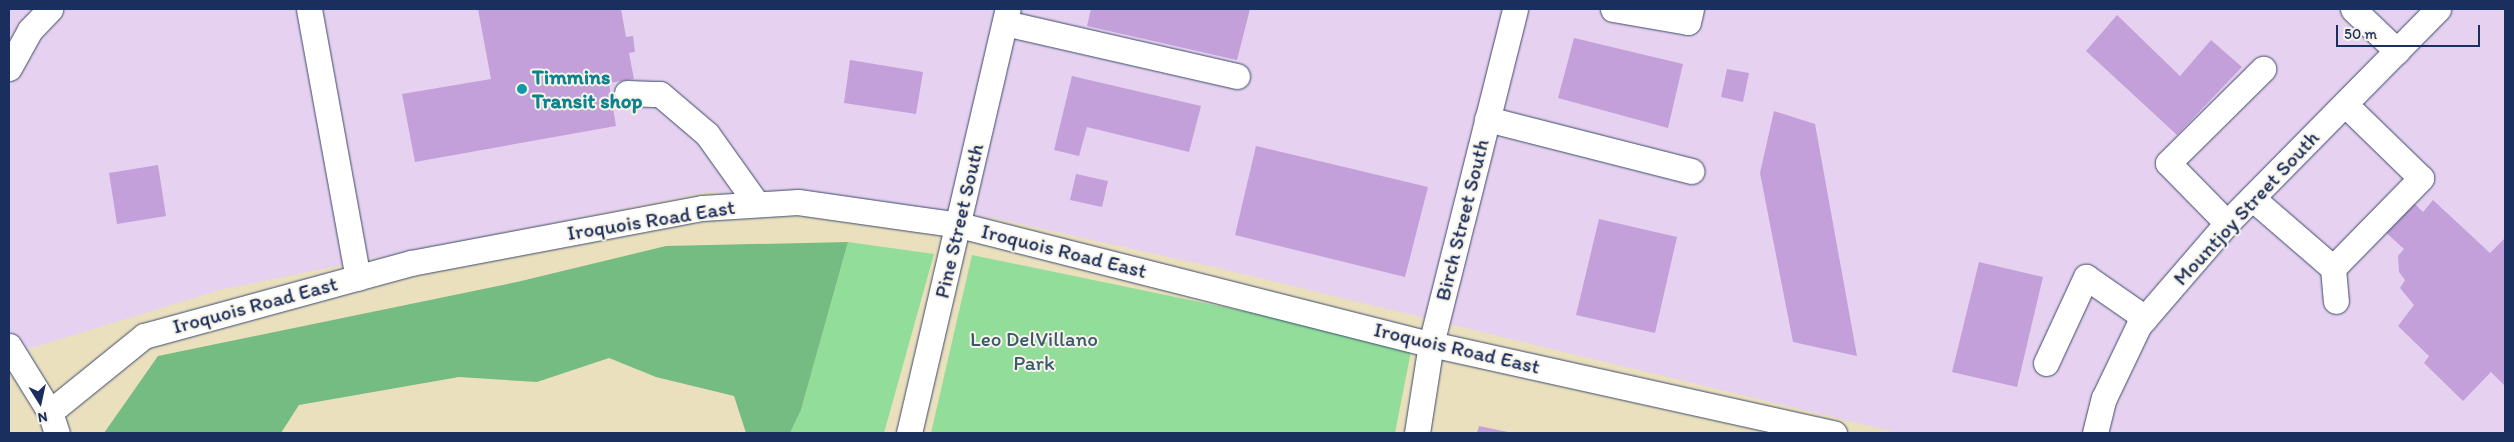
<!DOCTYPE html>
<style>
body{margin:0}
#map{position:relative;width:2514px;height:442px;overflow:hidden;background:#eae0be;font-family:Itim,sans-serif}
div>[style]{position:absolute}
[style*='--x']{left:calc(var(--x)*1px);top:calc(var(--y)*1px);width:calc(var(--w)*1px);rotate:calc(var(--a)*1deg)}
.built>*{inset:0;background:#e6d2f0}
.green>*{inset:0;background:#91dd99}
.forest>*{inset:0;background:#74bc81}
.building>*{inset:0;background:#c3a0da}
.roads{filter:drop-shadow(0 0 1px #3a4a6c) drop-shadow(0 0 1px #3a4a6c)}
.minor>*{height:25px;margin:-12.5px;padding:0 12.5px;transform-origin:12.5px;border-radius:12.5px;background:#fff}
.dots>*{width:14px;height:14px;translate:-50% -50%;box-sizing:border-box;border:2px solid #f7f3e8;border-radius:50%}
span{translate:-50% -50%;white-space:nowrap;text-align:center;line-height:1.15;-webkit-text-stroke:4px #f7f3e8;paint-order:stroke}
.culture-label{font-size:21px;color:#0d838f;font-weight:700}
.left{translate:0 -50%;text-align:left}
.street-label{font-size:21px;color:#1b2f5e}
.park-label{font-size:21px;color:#385a6d}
.frame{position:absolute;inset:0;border:10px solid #1b2f5e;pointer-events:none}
.north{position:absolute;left:15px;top:377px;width:50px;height:50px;-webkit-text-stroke:4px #f7f3e8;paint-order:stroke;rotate:170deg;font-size:14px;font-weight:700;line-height:20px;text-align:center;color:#1b2f5e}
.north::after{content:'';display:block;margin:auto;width:18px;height:22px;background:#1b2f5e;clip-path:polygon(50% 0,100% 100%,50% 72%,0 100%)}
.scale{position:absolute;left:2336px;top:25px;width:144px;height:22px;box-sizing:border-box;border:2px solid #1b2f5e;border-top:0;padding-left:6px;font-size:15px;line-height:18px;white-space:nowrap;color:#1b2f5e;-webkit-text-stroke:4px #f7f3e8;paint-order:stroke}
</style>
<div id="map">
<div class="built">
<div style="clip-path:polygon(9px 9px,2505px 9px,2505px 433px,1899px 433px,1218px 268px,993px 218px,708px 192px,223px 289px,9px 355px)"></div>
</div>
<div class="green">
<div style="clip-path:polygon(848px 242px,934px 254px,884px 433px,790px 433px,801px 410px)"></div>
<div style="clip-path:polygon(972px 255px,1412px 346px,1395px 433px,931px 433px)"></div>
</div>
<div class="forest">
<div style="clip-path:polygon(848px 242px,801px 410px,790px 433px,746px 433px,734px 396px,656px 377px,609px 358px,537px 382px,459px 377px,299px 405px,281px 433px,104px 433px,158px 356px,517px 282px,666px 246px)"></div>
</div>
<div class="building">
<div style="clip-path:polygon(478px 9px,621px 9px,626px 37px,633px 36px,635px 52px,629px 53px,634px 79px,609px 83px,616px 126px,415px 162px,402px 94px,491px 79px)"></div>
<div style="clip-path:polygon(1091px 9px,1250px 9px,1237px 60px,1087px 26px)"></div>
<div style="clip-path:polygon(2117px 15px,2180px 76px,2211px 40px,2242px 67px,2177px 135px,2086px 51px)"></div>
<div style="clip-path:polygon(1574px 38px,1683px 64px,1668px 128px,1558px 98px)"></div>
<div style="clip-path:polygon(850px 60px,923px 72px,916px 114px,844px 103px)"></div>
<div style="clip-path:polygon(1727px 69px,1749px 73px,1743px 102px,1721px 97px)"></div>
<div style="clip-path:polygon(1072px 76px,1201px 106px,1189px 152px,1087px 127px,1079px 156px,1054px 150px)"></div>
<div style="clip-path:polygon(1774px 111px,1815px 124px,1857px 356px,1793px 342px,1760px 173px)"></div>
<div style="clip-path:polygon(1256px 146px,1428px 187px,1405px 277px,1235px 235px)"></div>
<div style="clip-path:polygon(158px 165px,166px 216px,117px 224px,109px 173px)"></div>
<div style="clip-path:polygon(1076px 174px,1108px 181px,1102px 207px,1070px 200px)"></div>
<div style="clip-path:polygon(2433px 200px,2490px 253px,2505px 238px,2505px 386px,2491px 372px,2463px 401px,2424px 363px,2429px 356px,2398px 326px,2414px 305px,2400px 288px,2405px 280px,2399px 272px,2398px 256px,2404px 249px,2383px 230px,2413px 202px,2423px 212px)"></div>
<div style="clip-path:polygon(1599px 219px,1677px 237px,1655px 333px,1576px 315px)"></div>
<div style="clip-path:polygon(1979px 262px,2043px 277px,2017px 387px,1952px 372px)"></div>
<div style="clip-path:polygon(1479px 426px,1508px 432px,1508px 433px,1477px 433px)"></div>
</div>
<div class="roads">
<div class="minor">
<div style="--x:309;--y:9;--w:273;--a:79.7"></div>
<div style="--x:1613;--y:9;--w:76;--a:9.8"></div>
<div style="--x:1688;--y:22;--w:13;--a:-77"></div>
<div style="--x:2353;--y:9;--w:61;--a:43.7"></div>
<div style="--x:1005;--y:23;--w:238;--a:12.9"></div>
<div style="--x:9;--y:68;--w:43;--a:-61.1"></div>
<div style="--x:30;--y:30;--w:29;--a:-46"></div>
<div style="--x:627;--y:93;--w:33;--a:2"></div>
<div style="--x:660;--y:94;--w:62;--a:40.4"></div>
<div style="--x:707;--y:134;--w:86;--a:54.5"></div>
<div style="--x:1487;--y:119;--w:211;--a:14.3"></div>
<div style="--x:2252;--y:198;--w:107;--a:40.8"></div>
<div style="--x:2333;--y:268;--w:33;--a:85"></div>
<div style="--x:2227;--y:223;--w:84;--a:-134.5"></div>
<div style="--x:2168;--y:163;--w:134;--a:-44.7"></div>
<div style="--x:2333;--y:268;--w:126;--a:-45.6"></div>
<div style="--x:2421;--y:178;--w:106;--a:-135.8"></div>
<div style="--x:9;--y:346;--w:78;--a:58.2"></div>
<div style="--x:50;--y:412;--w:22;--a:72"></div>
<div style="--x:2046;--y:363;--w:95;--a:-65.1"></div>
<div style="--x:2086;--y:277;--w:72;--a:34.8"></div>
<div style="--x:50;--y:412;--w:121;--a:-39"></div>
<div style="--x:144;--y:336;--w:277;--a:-15.3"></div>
<div style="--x:411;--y:263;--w:296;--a:-10.7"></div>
<div style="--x:702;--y:208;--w:96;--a:-3.6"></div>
<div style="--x:798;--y:202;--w:163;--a:8.1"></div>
<div style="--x:959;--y:225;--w:487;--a:14.2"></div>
<div style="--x:1431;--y:344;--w:413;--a:12.5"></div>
<div style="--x:909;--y:433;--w:435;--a:-76.9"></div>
<div style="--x:1417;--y:433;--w:90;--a:-81.1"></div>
<div style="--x:1431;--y:344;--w:345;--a:-75.9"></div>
<div style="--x:2095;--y:433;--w:36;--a:-76"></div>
<div style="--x:2104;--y:398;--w:81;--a:-64.4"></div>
<div style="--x:2139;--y:325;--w:135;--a:-49.2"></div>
<div style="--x:2227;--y:223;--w:301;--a:-45.4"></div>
</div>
</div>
<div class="dots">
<div style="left:522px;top:89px;background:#0f9aa8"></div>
</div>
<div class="culture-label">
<span class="left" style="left:532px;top:89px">Timmins<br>Transit shop</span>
</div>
<div class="street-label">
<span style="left:2246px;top:208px;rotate:-47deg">Mountjoy Street South</span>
<span style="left:651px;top:220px;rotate:-9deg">Iroquois Road East</span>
<span style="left:1462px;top:220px;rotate:-76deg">Birch Street South</span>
<span style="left:959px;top:221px;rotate:-77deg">Pine Street South</span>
<span style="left:1064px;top:251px;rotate:14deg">Iroquois Road East</span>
<span style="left:255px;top:305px;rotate:-15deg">Iroquois Road East</span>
<span style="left:1457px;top:348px;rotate:13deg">Iroquois Road East</span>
</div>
<div class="park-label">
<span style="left:1034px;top:351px">Leo DelVillano<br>Park</span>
</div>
<div class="frame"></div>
<div class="north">N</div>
<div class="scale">50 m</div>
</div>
